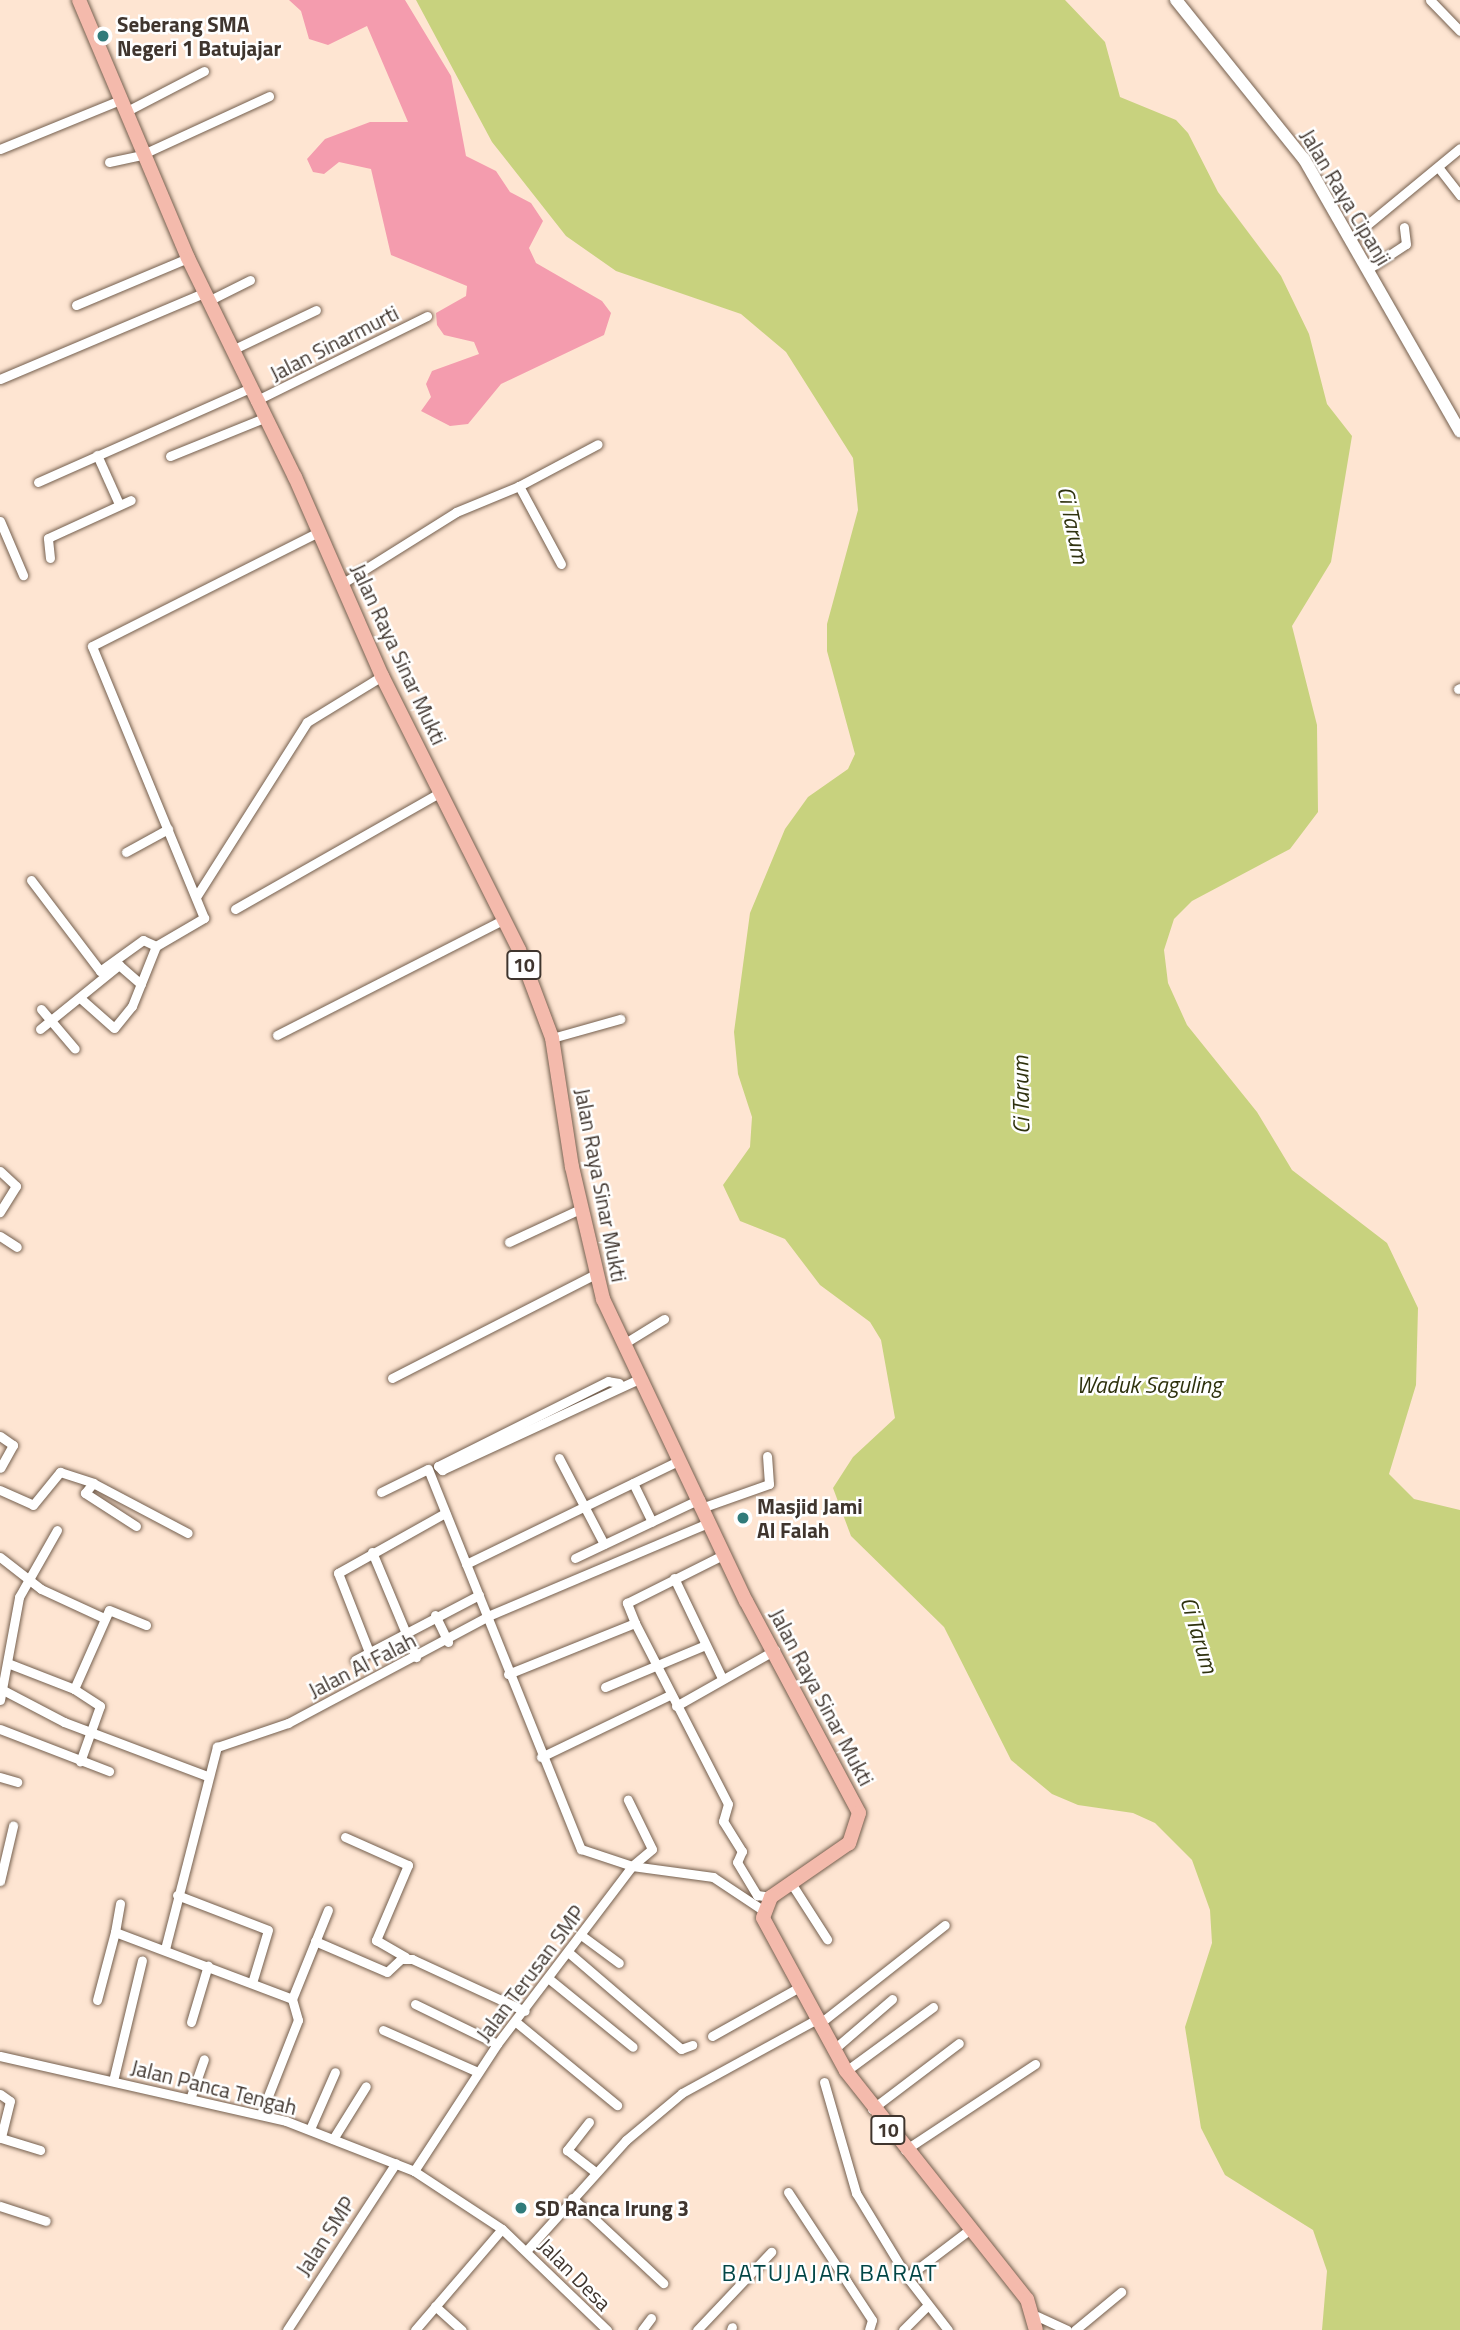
<!DOCTYPE html>
<style>
body{margin:0}
#map{position:relative;width:1460px;height:2330px;overflow:hidden;background:#fee5d2;font-family:"Titillium Web",sans-serif}
div>[style]{position:absolute}
[style*='--x']{left:calc(var(--x)*1px);top:calc(var(--y)*1px);width:calc(var(--w)*1px);rotate:calc(var(--a)*1deg)}
.forest>*{inset:0;background:#f49cae}
.water>*{inset:0;background:#c8d27e}
.roads{filter:drop-shadow(0 0 2px #745f4e) drop-shadow(0 0 2px #745f4e)}
.minor>*{height:9px;margin:-4.5px;padding:0 4.5px;transform-origin:4.5px;border-radius:4.5px;background:#fff}
.secondary>*{height:12px;margin:-6px;padding:0 6px;transform-origin:6px;border-radius:6px;background:#fff}
.trunk>*{height:14px;margin:-7px;padding:0 7px;transform-origin:7px;border-radius:7px;background:#f4baac}
.dots>*{width:19px;height:19px;translate:-50% -50%;box-sizing:border-box;border:4px solid #fff;border-radius:50%}
span{translate:-50% -50%;white-space:nowrap;text-align:center;line-height:1.15;-webkit-text-stroke:5px #fff;paint-order:stroke}
.shield-label span{padding:2px 5px;background:#fff;border:2px solid;border-radius:5px;-webkit-text-stroke-width:0}
.shield-label{font-size:19px;color:#3f352e;font-weight:700}
.poi-label{font-size:21px;color:#3f352e;font-weight:700}
.left{translate:0 -50%;text-align:left}
.street-label{font-size:21px;color:#3f352e}
.water-label{font-size:23px;color:#2f320e;font-style:italic}
.quarter-label{font-size:24px;color:#034747;letter-spacing:2px}
</style>
<div id="map">
<div class="forest">
<div style="clip-path:polygon(289px 0,405px 0,451px 76px,466px 156px,496px 171px,510px 192px,531px 203px,543px 221px,529px 248px,536px 263px,602px 301px,611px 313px,604px 335px,501px 384px,468px 424px,450px 426px,421px 411px,431px 397px,426px 384px,432px 371px,479px 354px,474px 342px,444px 335px,437px 325px,436px 313px,466px 296px,467px 286px,391px 255px,371px 169px,339px 162px,324px 174px,313px 172px,307px 159px,325px 139px,370px 122px,408px 122px,367px 26px,328px 45px,309px 39px,301px 11px)"></div>
</div>
<div class="water">
<div style="clip-path:polygon(416px 0,1065px 0,1105px 42px,1120px 97px,1176px 120px,1188px 133px,1218px 192px,1281px 276px,1309px 334px,1327px 404px,1352px 436px,1331px 562px,1292px 626px,1317px 725px,1318px 812px,1290px 849px,1192px 901px,1174px 919px,1164px 950px,1168px 983px,1187px 1025px,1257px 1112px,1292px 1170px,1387px 1243px,1418px 1308px,1416px 1385px,1389px 1474px,1414px 1499px,1460px 1510px,1460px 2330px,1322px 2330px,1327px 2271px,1313px 2230px,1225px 2175px,1201px 2128px,1185px 2027px,1212px 1943px,1210px 1910px,1192px 1860px,1155px 1823px,1133px 1813px,1078px 1805px,1052px 1794px,1011px 1760px,944px 1627px,851px 1536px,833px 1488px,853px 1457px,895px 1418px,881px 1340px,870px 1322px,820px 1285px,785px 1239px,740px 1221px,723px 1185px,750px 1147px,752px 1117px,738px 1074px,734px 1032px,750px 913px,785px 829px,808px 797px,848px 769px,855px 754px,827px 651px,827px 624px,858px 510px,853px 458px,786px 352px,741px 314px,616px 271px,566px 236px,492px 142px)"></div>
</div>
<div class="roads">
<div class="minor">
<div style="--x:1430;--y:0;--w:43;--a:45.9"></div>
<div style="--x:125;--y:112;--w:89;--a:-27.4"></div>
<div style="--x:0;--y:149;--w:130;--a:-22.2"></div>
<div style="--x:109;--y:162;--w:33;--a:-12"></div>
<div style="--x:141;--y:155;--w:141;--a:-24.7"></div>
<div style="--x:1438;--y:167;--w:36;--a:52"></div>
<div style="--x:1351;--y:238;--w:141;--a:-39.5"></div>
<div style="--x:1368;--y:269;--w:45;--a:-33.3"></div>
<div style="--x:1406;--y:244;--w:17;--a:-97"></div>
<div style="--x:208;--y:301;--w:47;--a:-26.6"></div>
<div style="--x:76;--y:305;--w:121;--a:-22.8"></div>
<div style="--x:232;--y:350;--w:93;--a:-25.5"></div>
<div style="--x:0;--y:379;--w:221;--a:-22.9"></div>
<div style="--x:255;--y:401;--w:192;--a:-26.3"></div>
<div style="--x:97;--y:455;--w:54;--a:65.8"></div>
<div style="--x:170;--y:456;--w:101;--a:-22"></div>
<div style="--x:38;--y:482;--w:232;--a:-23.9"></div>
<div style="--x:0;--y:521;--w:59;--a:66.9"></div>
<div style="--x:50;--y:558;--w:20;--a:-96"></div>
<div style="--x:48;--y:538;--w:91;--a:-24.6"></div>
<div style="--x:561;--y:564;--w:89;--a:-118.3"></div>
<div style="--x:519;--y:486;--w:89;--a:-28"></div>
<div style="--x:343;--y:583;--w:133;--a:-32.1"></div>
<div style="--x:456;--y:512;--w:68;--a:-22.4"></div>
<div style="--x:1458;--y:689;--w:2;--a:-27"></div>
<div style="--x:126;--y:852;--w:48;--a:-28.7"></div>
<div style="--x:31;--y:880;--w:114;--a:52.8"></div>
<div style="--x:100;--y:971;--w:53;--a:-35.8"></div>
<div style="--x:143;--y:940;--w:14;--a:25"></div>
<div style="--x:156;--y:946;--w:65;--a:111.8"></div>
<div style="--x:132;--y:1006;--w:28;--a:129"></div>
<div style="--x:114;--y:1028;--w:45;--a:-138.6"></div>
<div style="--x:196;--y:897;--w:207;--a:-57.6"></div>
<div style="--x:307;--y:722;--w:88;--a:-31.5"></div>
<div style="--x:235;--y:909;--w:237;--a:-29.6"></div>
<div style="--x:156;--y:946;--w:56;--a:-30.3"></div>
<div style="--x:204;--y:918;--w:294;--a:-112.4"></div>
<div style="--x:92;--y:646;--w:254;--a:-26.7"></div>
<div style="--x:41;--y:1009;--w:52;--a:49.6"></div>
<div style="--x:40;--y:1029;--w:102;--a:-39"></div>
<div style="--x:119;--y:965;--w:29;--a:41"></div>
<div style="--x:277;--y:1035;--w:256;--a:-27"></div>
<div style="--x:552;--y:1038;--w:71;--a:-15.6"></div>
<div style="--x:0;--y:1171;--w:22;--a:43"></div>
<div style="--x:16;--y:1186;--w:31;--a:122"></div>
<div style="--x:0;--y:1236;--w:20;--a:33"></div>
<div style="--x:509;--y:1242;--w:78;--a:-24.9"></div>
<div style="--x:625;--y:1343;--w:46;--a:-31.6"></div>
<div style="--x:392;--y:1378;--w:228;--a:-27.1"></div>
<div style="--x:619;--y:1383;--w:11;--a:-170"></div>
<div style="--x:608;--y:1381;--w:190;--a:153.4"></div>
<div style="--x:438;--y:1466;--w:6;--a:45"></div>
<div style="--x:442;--y:1470;--w:219;--a:-24.8"></div>
<div style="--x:0;--y:1436;--w:16;--a:35"></div>
<div style="--x:13;--y:1445;--w:26;--a:119"></div>
<div style="--x:559;--y:1458;--w:97;--a:62.4"></div>
<div style="--x:633;--y:1483;--w:43;--a:64"></div>
<div style="--x:0;--y:1490;--w:36;--a:24"></div>
<div style="--x:33;--y:1505;--w:43;--a:-50.7"></div>
<div style="--x:60;--y:1472;--w:35;--a:18"></div>
<div style="--x:381;--y:1492;--w:52;--a:-26.1"></div>
<div style="--x:428;--y:1469;--w:410;--a:68.1"></div>
<div style="--x:581;--y:1849;--w:54;--a:18.4"></div>
<div style="--x:632;--y:1866;--w:82;--a:7.7"></div>
<div style="--x:713;--y:1877;--w:61;--a:33.7"></div>
<div style="--x:704;--y:1507;--w:69;--a:-19.5"></div>
<div style="--x:769;--y:1484;--w:28;--a:-94"></div>
<div style="--x:136;--y:1526;--w:61;--a:-147.1"></div>
<div style="--x:85;--y:1493;--w:13;--a:-51"></div>
<div style="--x:93;--y:1483;--w:107;--a:27.8"></div>
<div style="--x:372;--y:1552;--w:114;--a:67.3"></div>
<div style="--x:0;--y:1557;--w:52;--a:38"></div>
<div style="--x:41;--y:1589;--w:69;--a:24.7"></div>
<div style="--x:575;--y:1558;--w:138;--a:-25.3"></div>
<div style="--x:466;--y:1564;--w:238;--a:-25.9"></div>
<div style="--x:674;--y:1578;--w:109;--a:64.4"></div>
<div style="--x:435;--y:1615;--w:30;--a:64"></div>
<div style="--x:635;--y:1623;--w:203;--a:62.8"></div>
<div style="--x:728;--y:1804;--w:18;--a:106"></div>
<div style="--x:723;--y:1821;--w:36;--a:58"></div>
<div style="--x:742;--y:1851;--w:12;--a:114"></div>
<div style="--x:737;--y:1862;--w:39;--a:59"></div>
<div style="--x:757;--y:1895;--w:14;--a:8"></div>
<div style="--x:369;--y:1652;--w:85;--a:-111.4"></div>
<div style="--x:338;--y:1573;--w:123;--a:-29.3"></div>
<div style="--x:355;--y:1660;--w:140;--a:-27.7"></div>
<div style="--x:10;--y:1664;--w:69;--a:21.3"></div>
<div style="--x:74;--y:1689;--w:86;--a:-66.1"></div>
<div style="--x:109;--y:1610;--w:40;--a:22"></div>
<div style="--x:508;--y:1674;--w:137;--a:-21.9"></div>
<div style="--x:635;--y:1623;--w:22;--a:-112"></div>
<div style="--x:627;--y:1603;--w:110;--a:-26.6"></div>
<div style="--x:605;--y:1687;--w:106;--a:-22.7"></div>
<div style="--x:74;--y:1689;--w:31;--a:33"></div>
<div style="--x:100;--y:1706;--w:59;--a:109.7"></div>
<div style="--x:3;--y:1690;--w:69;--a:27.7"></div>
<div style="--x:64;--y:1722;--w:153;--a:20.7"></div>
<div style="--x:0;--y:1700;--w:105;--a:-79.5"></div>
<div style="--x:19;--y:1597;--w:77;--a:-60.4"></div>
<div style="--x:676;--y:1706;--w:114;--a:-29.5"></div>
<div style="--x:0;--y:1729;--w:117;--a:21.1"></div>
<div style="--x:541;--y:1757;--w:143;--a:-25.7"></div>
<div style="--x:0;--y:1777;--w:18;--a:16"></div>
<div style="--x:345;--y:1837;--w:69;--a:24"></div>
<div style="--x:408;--y:1865;--w:82;--a:113.1"></div>
<div style="--x:376;--y:1940;--w:34;--a:30"></div>
<div style="--x:0;--y:1881;--w:57;--a:-76.7"></div>
<div style="--x:791;--y:1883;--w:67;--a:57.3"></div>
<div style="--x:177;--y:1895;--w:97;--a:21"></div>
<div style="--x:268;--y:1930;--w:55;--a:106.8"></div>
<div style="--x:115;--y:1932;--w:29;--a:-80"></div>
<div style="--x:581;--y:1935;--w:47;--a:36.4"></div>
<div style="--x:315;--y:1941;--w:78;--a:23.3"></div>
<div style="--x:387;--y:1972;--w:19;--a:-43"></div>
<div style="--x:401;--y:1959;--w:11;--a:0"></div>
<div style="--x:412;--y:1959;--w:124;--a:24.7"></div>
<div style="--x:165;--y:1949;--w:209;--a:-75.6"></div>
<div style="--x:217;--y:1747;--w:75;--a:-18.7"></div>
<div style="--x:288;--y:1723;--w:227;--a:-28.1"></div>
<div style="--x:488;--y:1616;--w:241;--a:-22.9"></div>
<div style="--x:568;--y:1952;--w:149;--a:40.6"></div>
<div style="--x:681;--y:2049;--w:12;--a:-20"></div>
<div style="--x:548;--y:1978;--w:109;--a:39.1"></div>
<div style="--x:292;--y:1999;--w:96;--a:-68"></div>
<div style="--x:97;--y:2000;--w:70;--a:-75.2"></div>
<div style="--x:115;--y:1932;--w:189;--a:20.7"></div>
<div style="--x:292;--y:1999;--w:22;--a:74"></div>
<div style="--x:298;--y:2020;--w:101;--a:111.5"></div>
<div style="--x:415;--y:2004;--w:91;--a:26"></div>
<div style="--x:191;--y:2022;--w:59;--a:-73.4"></div>
<div style="--x:516;--y:2022;--w:131;--a:39.4"></div>
<div style="--x:819;--y:2024;--w:160;--a:-38.2"></div>
<div style="--x:383;--y:2030;--w:104;--a:23.9"></div>
<div style="--x:712;--y:2036;--w:98;--a:-29.2"></div>
<div style="--x:833;--y:2050;--w:78;--a:-40.8"></div>
<div style="--x:0;--y:2056;--w:293;--a:12.8"></div>
<div style="--x:286;--y:2121;--w:137;--a:21.3"></div>
<div style="--x:414;--y:2171;--w:105;--a:33.4"></div>
<div style="--x:502;--y:2229;--w:146;--a:43.9"></div>
<div style="--x:846;--y:2071;--w:108;--a:-36.3"></div>
<div style="--x:113;--y:2081;--w:124;--a:-76.5"></div>
<div style="--x:824;--y:2082;--w:116;--a:73.9"></div>
<div style="--x:856;--y:2193;--w:98;--a:58.7"></div>
<div style="--x:907;--y:2277;--w:67;--a:52.3"></div>
<div style="--x:0;--y:2094;--w:12;--a:35"></div>
<div style="--x:10;--y:2101;--w:38;--a:104"></div>
<div style="--x:1;--y:2138;--w:41;--a:17.1"></div>
<div style="--x:190;--y:2099;--w:42;--a:-70.7"></div>
<div style="--x:872;--y:2109;--w:109;--a:-37.2"></div>
<div style="--x:589;--y:2122;--w:36;--a:128"></div>
<div style="--x:567;--y:2150;--w:36;--a:38"></div>
<div style="--x:310;--y:2129;--w:62;--a:-66.3"></div>
<div style="--x:333;--y:2139;--w:62;--a:-58.1"></div>
<div style="--x:905;--y:2150;--w:156;--a:-33.5"></div>
<div style="--x:414;--y:2171;--w:152;--a:-56.8"></div>
<div style="--x:497;--y:2044;--w:223;--a:-52.8"></div>
<div style="--x:632;--y:1866;--w:26;--a:-40"></div>
<div style="--x:652;--y:1849;--w:55;--a:-116.1"></div>
<div style="--x:788;--y:2192;--w:153;--a:56.7"></div>
<div style="--x:872;--y:2320;--w:10;--a:107"></div>
<div style="--x:572;--y:2198;--w:125;--a:43"></div>
<div style="--x:0;--y:2206;--w:48;--a:18.1"></div>
<div style="--x:527;--y:2250;--w:148;--a:-48"></div>
<div style="--x:626;--y:2140;--w:73;--a:-40"></div>
<div style="--x:682;--y:2093;--w:154;--a:-28.7"></div>
<div style="--x:907;--y:2277;--w:78;--a:-37.2"></div>
<div style="--x:435;--y:2306;--w:36;--a:42"></div>
<div style="--x:1037;--y:2316;--w:33;--a:25"></div>
<div style="--x:287;--y:2330;--w:199;--a:-56.9"></div>
<div style="--x:415;--y:2330;--w:133;--a:-49.3"></div>
<div style="--x:642;--y:2330;--w:15;--a:-53"></div>
<div style="--x:697;--y:2330;--w:108;--a:-46.5"></div>
<div style="--x:731;--y:2330;--w:3;--a:-72"></div>
<div style="--x:903;--y:2330;--w:35;--a:-45"></div>
<div style="--x:1075;--y:2330;--w:60;--a:-39.6"></div>
</div>
<div class="secondary">
<div style="--x:1176;--y:0;--w:204;--a:51.2"></div>
<div style="--x:1304;--y:159;--w:314;--a:60.2"></div>
</div>
<div class="trunk">
<div style="--x:79;--y:0;--w:280;--a:67.1"></div>
<div style="--x:188;--y:258;--w:244;--a:64"></div>
<div style="--x:295;--y:477;--w:217;--a:66.4"></div>
<div style="--x:382;--y:676;--w:306;--a:63.4"></div>
<div style="--x:519;--y:950;--w:94;--a:69.4"></div>
<div style="--x:552;--y:1038;--w:131;--a:81.2"></div>
<div style="--x:572;--y:1167;--w:136;--a:76.8"></div>
<div style="--x:603;--y:1299;--w:334;--a:64.7"></div>
<div style="--x:746;--y:1601;--w:240;--a:61.9"></div>
<div style="--x:859;--y:1813;--w:32;--a:108"></div>
<div style="--x:849;--y:1843;--w:95;--a:145.3"></div>
<div style="--x:771;--y:1897;--w:22;--a:111"></div>
<div style="--x:763;--y:1918;--w:174;--a:61.5"></div>
<div style="--x:846;--y:2071;--w:291;--a:51.6"></div>
<div style="--x:1027;--y:2299;--w:32;--a:74"></div>
</div>
</div>
<div class="dots">
<div style="left:103px;top:36px;background:#317b7a"></div>
<div style="left:743px;top:1518px;background:#317b7a"></div>
<div style="left:521px;top:2208px;background:#317b7a"></div>
</div>
<div class="shield-label">
<span style="left:524px;top:965px">10</span>
<span style="left:888px;top:2130px">10</span>
</div>
<div class="poi-label">
<span class="left" style="left:117px;top:36px">Seberang SMA<br>Negeri 1 Batujajar</span>
<span class="left" style="left:757px;top:1518px">Masjid Jami<br>Al Falah</span>
<span class="left" style="left:535px;top:2208px">SD Ranca Irung 3</span>
</div>
<div class="street-label">
<span style="left:1346px;top:197px;rotate:59deg">Jalan Raya Cipanji</span>
<span style="left:334px;top:343px;rotate:-27deg">Jalan Sinarmurti</span>
<span style="left:399px;top:654px;rotate:65deg">Jalan Raya Sinar Mukti</span>
<span style="left:601px;top:1185px;rotate:79deg">Jalan Raya Sinar Mukti</span>
<span style="left:362px;top:1665px;rotate:-27deg">Jalan Al Falah</span>
<span style="left:822px;top:1697px;rotate:62deg">Jalan Raya Sinar Mukti</span>
<span style="left:530px;top:1973px;rotate:-53deg">Jalan Terusan SMP</span>
<span style="left:214px;top:2087px;rotate:14deg">Jalan Panca Tengah</span>
<span style="left:325px;top:2236px;rotate:-57deg">Jalan SMP</span>
<span style="left:575px;top:2274px;rotate:45deg">Jalan Desa</span>
</div>
<div class="water-label">
<span style="left:1073px;top:525px;rotate:78deg">Ci Tarum</span>
<span style="left:1021px;top:1095px;rotate:-91deg">Ci Tarum</span>
<span style="left:1149px;top:1385px">Waduk Saguling</span>
<span style="left:1199px;top:1635px;rotate:73deg">Ci Tarum</span>
</div>
<div class="quarter-label">
<span style="left:830px;top:2273px">BATUJAJAR BARAT</span>
</div>
</div>
